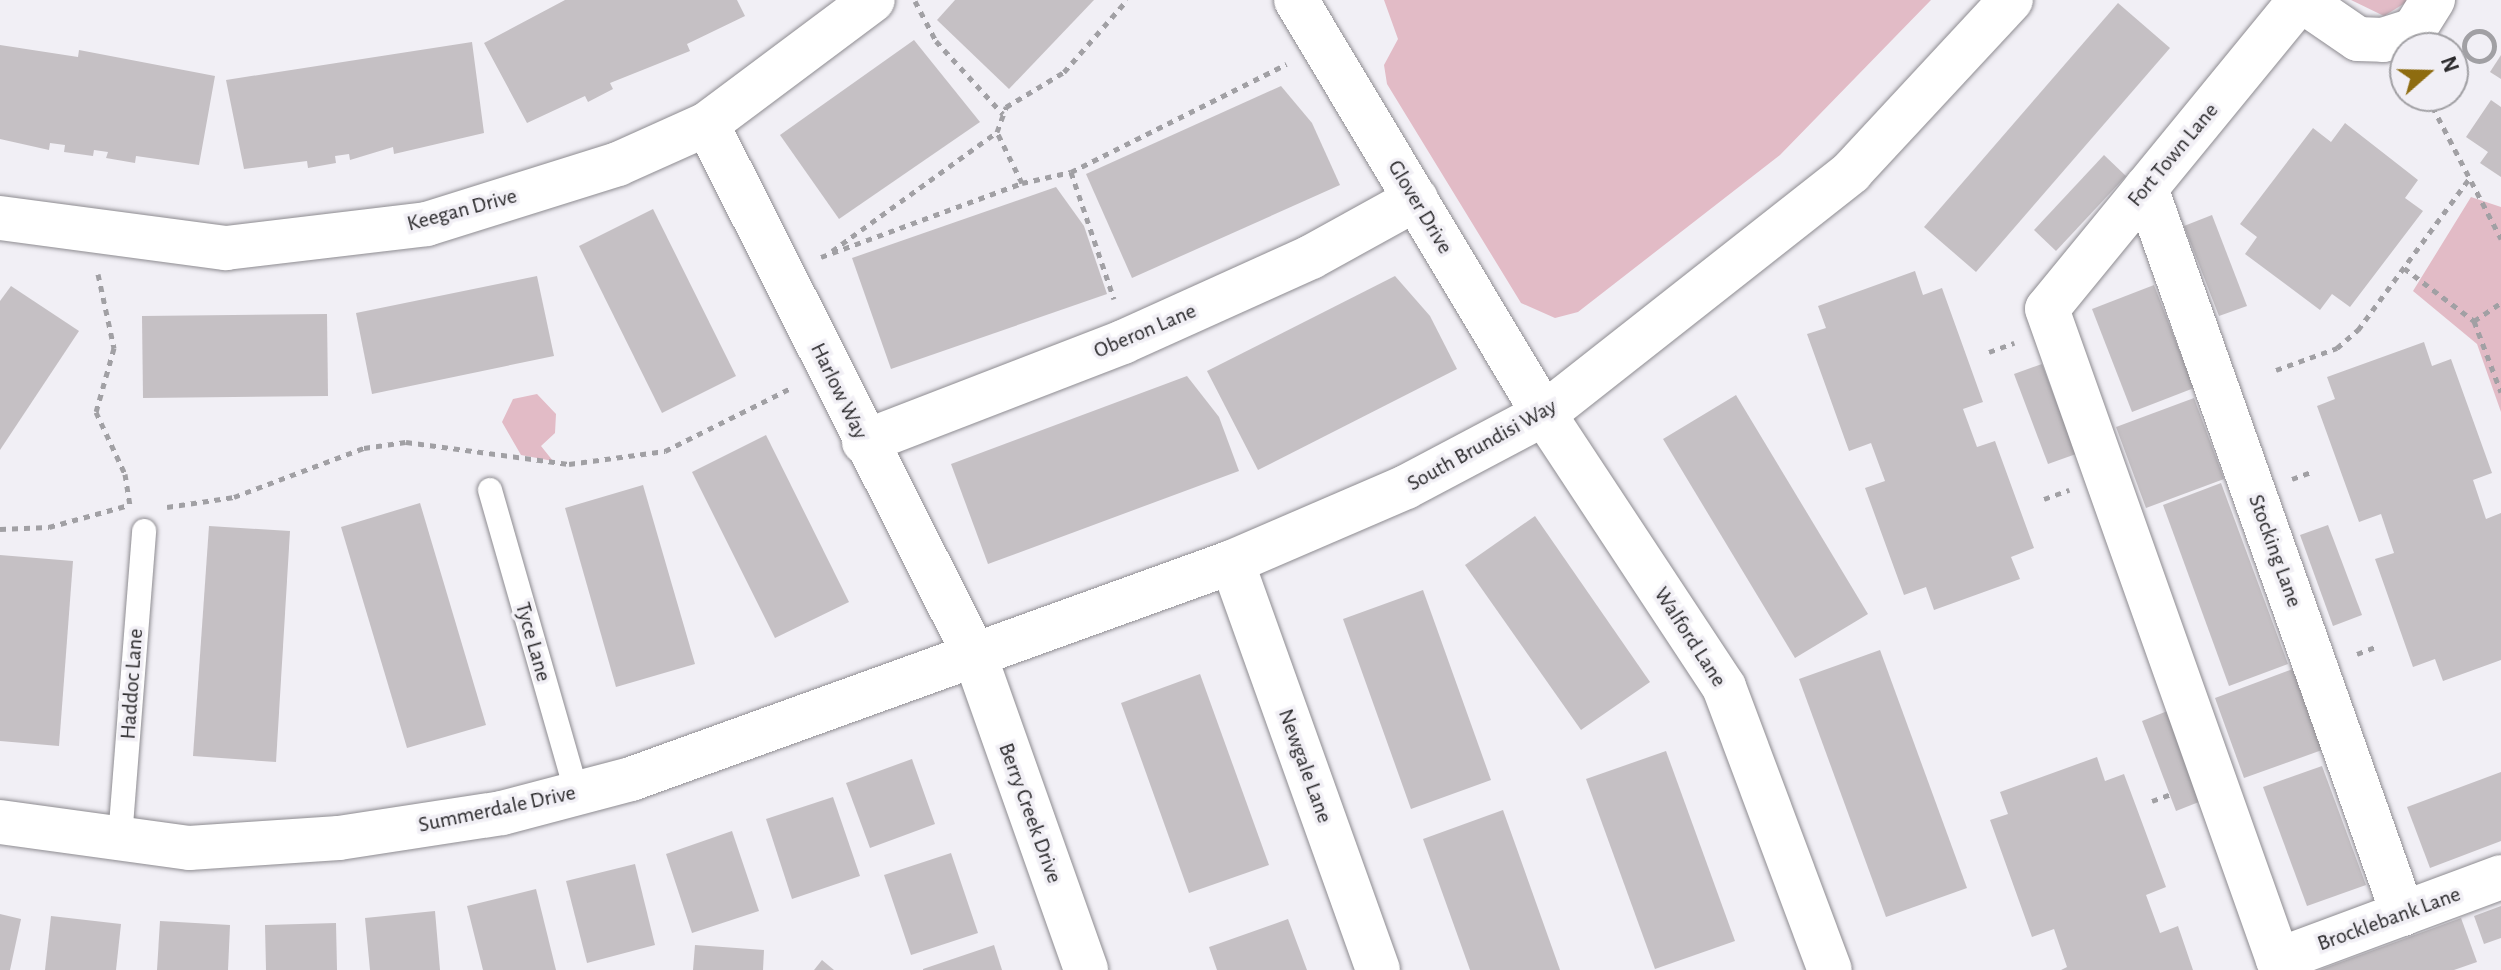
<!DOCTYPE html>
<style>
body{margin:0}
#map{position:relative;width:2501px;height:970px;overflow:hidden;background:#f1eff5;font-family:"Alegreya Sans",sans-serif}
div>[style]{position:absolute}
[style*='--x']{left:calc(var(--x)*1px);top:calc(var(--y)*1px);width:calc(var(--w)*1px);rotate:calc(var(--a)*1deg)}
.green>*{inset:0;background:#e2bbc6}
.building>*{inset:0;background:#c5c0c4}
.path>*{height:5px;margin-top:-2.5px;transform-origin:0;background:repeating-linear-gradient(90deg,#a1a0a4 0 6px,transparent 0 12px)}
.path>.ring{margin:-2.5px;padding:0;box-sizing:content-box;background:none;border:5px solid #a1a0a4;border-radius:50%}
.roads{filter:drop-shadow(0 0 2px #8e8c91) drop-shadow(0 0 2px #8e8c91)}
.lane>*{height:24px;margin:-12px;padding:0 12px;transform-origin:12px;border-radius:12px;background:#fff}
.street>*{height:44px;margin:-22px;padding:0 22px;transform-origin:22px;border-radius:22px;background:#fff}
span{translate:-50% -50%;white-space:nowrap;text-align:center;line-height:1.15;-webkit-text-stroke:7px #f1eff5;paint-order:stroke}
.street-label{font-size:22px;color:#2a292b}
.north{position:absolute;left:2389px;top:32px;width:80px;height:80px;box-sizing:border-box;background:#f1eff5;border:2px solid #a1a0a4;border-radius:50%;rotate:70deg;font-size:22px;font-weight:700;line-height:32px;text-align:center;color:#2a292b}
.north::after{content:'';display:block;margin:auto;width:28px;height:36px;background:#8e6c10;clip-path:polygon(50% 0,100% 100%,50% 72%,0 100%)}
</style>
<div id="map">
<div class="green">
<div style="clip-path:polygon(1384px 0,1931px 0,1780px 155px,1578px 312px,1555px 318px,1521px 303px,1387px 84px,1384px 65px,1398px 39px)"></div>
<div style="clip-path:polygon(2351px 0,2410px 0,2384px 16px)"></div>
<div style="clip-path:polygon(2471px 197px,2501px 207px,2501px 412px,2477px 344px,2413px 291px)"></div>
<div style="clip-path:polygon(537px 394px,556px 414px,555px 433px,541px 446px,553px 461px,521px 455px,502px 422px,513px 399px)"></div>
</div>
<div class="building">
<div style="clip-path:polygon(565px 0,737px 0,745px 16px,687px 44px,690px 51px,610px 83px,613px 89px,588px 102px,585px 96px,527px 123px,484px 43px)"></div>
<div style="clip-path:polygon(955px 0,1094px 0,1009px 89px,937px 20px)"></div>
<div style="clip-path:polygon(2118px 3px,2170px 48px,1976px 272px,1924px 227px)"></div>
<div style="clip-path:polygon(914px 40px,980px 122px,839px 219px,780px 135px)"></div>
<div style="clip-path:polygon(472px 42px,484px 133px,394px 154px,393px 147px,350px 160px,349px 154px,335px 156px,336px 163px,308px 168px,307px 161px,244px 169px,226px 80px)"></div>
<div style="clip-path:polygon(0 45px,78px 57px,79px 50px,215px 76px,199px 165px,136px 156px,135px 163px,106px 158px,108px 152px,94px 150px,93px 156px,64px 152px,65px 145px,50px 143px,49px 150px,0 139px)"></div>
<div style="clip-path:polygon(2501px 55px,2501px 79px,2490px 72px)"></div>
<div style="clip-path:polygon(1281px 86px,1312px 123px,1340px 185px,1132px 278px,1086px 174px)"></div>
<div style="clip-path:polygon(2491px 100px,2501px 107px,2501px 177px,2480px 163px,2488px 152px,2466px 137px)"></div>
<div style="clip-path:polygon(2345px 123px,2418px 180px,2405px 198px,2423px 211px,2350px 307px,2332px 294px,2320px 310px,2245px 254px,2257px 237px,2240px 224px,2313px 128px,2331px 142px)"></div>
<div style="clip-path:polygon(2104px 155px,2126px 176px,2056px 251px,2034px 230px)"></div>
<div style="clip-path:polygon(1056px 187px,1084px 226px,1107px 294px,891px 369px,852px 258px)"></div>
<div style="clip-path:polygon(653px 209px,736px 376px,662px 413px,579px 246px)"></div>
<div style="clip-path:polygon(2212px 215px,2247px 306px,2219px 316px,2184px 226px)"></div>
<div style="clip-path:polygon(1915px 271px,1923px 295px,1942px 288px,1983px 402px,1963px 409px,1977px 447px,1995px 441px,2034px 548px,2011px 557px,2020px 579px,1934px 610px,1926px 587px,1904px 595px,1865px 488px,1885px 481px,1871px 443px,1849px 451px,1807px 334px,1826px 328px,1818px 306px)"></div>
<div style="clip-path:polygon(537px 276px,554px 356px,372px 394px,356px 313px)"></div>
<div style="clip-path:polygon(1395px 276px,1430px 316px,1457px 369px,1258px 470px,1207px 371px)"></div>
<div style="clip-path:polygon(2154px 285px,2194px 388px,2132px 412px,2092px 309px)"></div>
<div style="clip-path:polygon(11px 286px,79px 331px,0 450px,0 301px)"></div>
<div style="clip-path:polygon(327px 314px,328px 396px,143px 398px,142px 316px)"></div>
<div style="clip-path:polygon(2424px 342px,2432px 366px,2451px 359px,2492px 473px,2473px 480px,2486px 519px,2501px 513px,2501px 660px,2443px 681px,2435px 659px,2413px 667px,2375px 559px,2394px 553px,2381px 514px,2359px 522px,2317px 406px,2335px 399px,2327px 377px)"></div>
<div style="clip-path:polygon(2042px 364px,2076px 454px,2048px 464px,2014px 374px)"></div>
<div style="clip-path:polygon(1187px 376px,1219px 417px,1239px 471px,988px 564px,951px 464px)"></div>
<div style="clip-path:polygon(1736px 395px,1868px 614px,1795px 658px,1663px 439px)"></div>
<div style="clip-path:polygon(2194px 398px,2224px 479px,2146px 508px,2116px 427px)"></div>
<div style="clip-path:polygon(766px 435px,849px 602px,775px 638px,692px 472px)"></div>
<div style="clip-path:polygon(2221px 483px,2288px 664px,2229px 686px,2163px 505px)"></div>
<div style="clip-path:polygon(643px 485px,695px 664px,616px 687px,565px 508px)"></div>
<div style="clip-path:polygon(420px 503px,486px 725px,407px 748px,341px 527px)"></div>
<div style="clip-path:polygon(1535px 516px,1650px 682px,1581px 730px,1465px 565px)"></div>
<div style="clip-path:polygon(2328px 525px,2362px 615px,2333px 626px,2300px 535px)"></div>
<div style="clip-path:polygon(209px 526px,290px 531px,276px 762px,193px 756px)"></div>
<div style="clip-path:polygon(0 555px,73px 561px,59px 746px,0 741px)"></div>
<div style="clip-path:polygon(1423px 590px,1491px 780px,1411px 809px,1343px 619px)"></div>
<div style="clip-path:polygon(1880px 650px,1967px 888px,1886px 917px,1799px 679px)"></div>
<div style="clip-path:polygon(2293px 669px,2322px 750px,2244px 778px,2215px 698px)"></div>
<div style="clip-path:polygon(1200px 674px,1269px 865px,1189px 893px,1121px 703px)"></div>
<div style="clip-path:polygon(2170px 710px,2204px 800px,2176px 811px,2142px 721px)"></div>
<div style="clip-path:polygon(1666px 751px,1735px 941px,1655px 969px,1586px 779px)"></div>
<div style="clip-path:polygon(2097px 757px,2105px 781px,2124px 774px,2166px 887px,2146px 895px,2160px 933px,2178px 926px,2193px 970px,2061px 970px,2067px 967px,2054px 929px,2032px 937px,1990px 820px,2008px 814px,2000px 792px)"></div>
<div style="clip-path:polygon(912px 759px,935px 824px,870px 848px,846px 783px)"></div>
<div style="clip-path:polygon(2322px 766px,2366px 885px,2307px 906px,2263px 787px)"></div>
<div style="clip-path:polygon(2501px 772px,2501px 841px,2430px 868px,2407px 807px)"></div>
<div style="clip-path:polygon(833px 797px,860px 876px,792px 899px,766px 819px)"></div>
<div style="clip-path:polygon(1503px 810px,1560px 970px,1470px 970px,1423px 839px)"></div>
<div style="clip-path:polygon(732px 831px,759px 911px,692px 933px,666px 854px)"></div>
<div style="clip-path:polygon(951px 853px,978px 933px,911px 955px,884px 875px)"></div>
<div style="clip-path:polygon(635px 864px,655px 945px,587px 963px,566px 881px)"></div>
<div style="clip-path:polygon(536px 889px,556px 970px,483px 970px,467px 906px)"></div>
<div style="clip-path:polygon(2501px 906px,2501px 938px,2484px 944px,2474px 916px)"></div>
<div style="clip-path:polygon(435px 911px,440px 970px,370px 970px,365px 918px)"></div>
<div style="clip-path:polygon(0 914px,21px 919px,10px 970px,0 970px)"></div>
<div style="clip-path:polygon(51px 916px,121px 924px,116px 970px,45px 970px)"></div>
<div style="clip-path:polygon(2461px 918px,2477px 962px,2454px 970px,2319px 970px)"></div>
<div style="clip-path:polygon(1288px 919px,1307px 970px,1217px 970px,1209px 947px)"></div>
<div style="clip-path:polygon(160px 921px,230px 925px,228px 970px,157px 970px)"></div>
<div style="clip-path:polygon(336px 923px,337px 970px,266px 970px,265px 925px)"></div>
<div style="clip-path:polygon(695px 945px,764px 950px,763px 970px,693px 970px)"></div>
<div style="clip-path:polygon(994px 945px,1002px 970px,923px 970px,923px 969px)"></div>
<div style="clip-path:polygon(822px 960px,834px 970px,814px 970px)"></div>
</div>
<div class="path">
<div style="--x:915;--y:1;--w:45;--a:62.3"></div>
<div style="--x:936;--y:41;--w:99;--a:47.5"></div>
<div class="ring" style="left:2464px;top:31px;width:25px;height:25px"></div>
<div style="--x:2427;--y:96;--w:161;--a:62.6"></div>
<div style="--x:1071;--y:172;--w:134;--a:71.3"></div>
<div style="--x:1022;--y:183;--w:57;--a:-116.1"></div>
<div style="--x:997;--y:132;--w:27;--a:-70"></div>
<div style="--x:1006;--y:107;--w:68;--a:-31.1"></div>
<div style="--x:1064;--y:72;--w:96;--a:-48.8"></div>
<div style="--x:832;--y:251;--w:203;--a:-35.8"></div>
<div style="--x:821;--y:257;--w:214;--a:-20.2"></div>
<div style="--x:1022;--y:183;--w:50;--a:-12.7"></div>
<div style="--x:1071;--y:172;--w:241;--a:-26.6"></div>
<div style="--x:2404;--y:268;--w:88;--a:37.1"></div>
<div style="--x:2474;--y:321;--w:76;--a:69.2"></div>
<div style="--x:98;--y:274;--w:76;--a:77.8"></div>
<div style="--x:114;--y:348;--w:66;--a:105.7"></div>
<div style="--x:96;--y:412;--w:68;--a:64.9"></div>
<div style="--x:125;--y:474;--w:31;--a:81"></div>
<div style="--x:2474;--y:321;--w:32;--a:-34"></div>
<div style="--x:1989;--y:352;--w:27;--a:-20"></div>
<div style="--x:2276;--y:370;--w:65;--a:-19.8"></div>
<div style="--x:2337;--y:348;--w:28;--a:-41"></div>
<div style="--x:2358;--y:330;--w:187;--a:-53.7"></div>
<div style="--x:2292;--y:479;--w:23;--a:-20"></div>
<div style="--x:2044;--y:499;--w:27;--a:-20"></div>
<div style="--x:167;--y:507;--w:68;--a:-8.5"></div>
<div style="--x:234;--y:497;--w:139;--a:-20.7"></div>
<div style="--x:364;--y:448;--w:42;--a:-8.1"></div>
<div style="--x:406;--y:442;--w:164;--a:7.7"></div>
<div style="--x:569;--y:464;--w:97;--a:-7.7"></div>
<div style="--x:665;--y:451;--w:143;--a:-26.6"></div>
<div style="--x:0;--y:529;--w:49;--a:-2.3"></div>
<div style="--x:49;--y:527;--w:79;--a:-15.4"></div>
<div style="--x:2357;--y:654;--w:22;--a:-21"></div>
<div style="--x:2152;--y:801;--w:23;--a:-20"></div>
</div>
<div class="roads">
<div class="lane">
<div style="--x:490;--y:490;--w:315;--a:74"></div>
<div style="--x:120;--y:838;--w:308;--a:-85.5"></div>
</div>
<div class="street">
<div style="--x:1296;--y:0;--w:483;--a:59.1"></div>
<div style="--x:1544;--y:414;--w:327;--a:56.6"></div>
<div style="--x:1724;--y:687;--w:302;--a:69.5"></div>
<div style="--x:2300;--y:0;--w:399;--a:129.3"></div>
<div style="--x:2047;--y:309;--w:691;--a:70.46"></div>
<div style="--x:2278;--y:960;--w:238;--a:-20.4"></div>
<div style="--x:2301;--y:0;--w:69;--a:34.4"></div>
<div style="--x:2358;--y:39;--w:25;--a:2"></div>
<div style="--x:2383;--y:40;--w:33;--a:-18"></div>
<div style="--x:2414;--y:30;--w:36;--a:-58"></div>
<div style="--x:707;--y:124;--w:596;--a:63.26"></div>
<div style="--x:975;--y:656;--w:333;--a:70.5"></div>
<div style="--x:2146;--y:188;--w:770;--a:70.51"></div>
<div style="--x:0;--y:218;--w:228;--a:7.6"></div>
<div style="--x:226;--y:248;--w:202;--a:-6.8"></div>
<div style="--x:427;--y:224;--w:200;--a:-17.4"></div>
<div style="--x:618;--y:164;--w:98;--a:-24.2"></div>
<div style="--x:707;--y:124;--w:207;--a:-36.8"></div>
<div style="--x:864;--y:442;--w:278;--a:-21.1"></div>
<div style="--x:1123;--y:342;--w:206;--a:-24.3"></div>
<div style="--x:1311;--y:257;--w:120;--a:-28.9"></div>
<div style="--x:1232;--y:562;--w:433;--a:70.3"></div>
<div style="--x:0;--y:822;--w:191;--a:7.8"></div>
<div style="--x:189;--y:848;--w:150;--a:-3.8"></div>
<div style="--x:339;--y:838;--w:165;--a:-8.7"></div>
<div style="--x:502;--y:813;--w:133;--a:-14.8"></div>
<div style="--x:631;--y:779;--w:639;--a:-19.85"></div>
<div style="--x:1232;--y:562;--w:189;--a:-23.3"></div>
<div style="--x:1406;--y:487;--w:156;--a:-27.9"></div>
<div style="--x:1544;--y:414;--w:391;--a:-38.2"></div>
<div style="--x:1851;--y:172;--w:235;--a:-47.1"></div>
</div>
</div>
<div class="street-label">
<span style="left:2173px;top:155px;rotate:-50deg">Fort Town Lane</span>
<span style="left:1420px;top:207px;rotate:59deg">Glover Drive</span>
<span style="left:462px;top:210px;rotate:-15deg">Keegan Drive</span>
<span style="left:1145px;top:331px;rotate:-23deg">Oberon Lane</span>
<span style="left:839px;top:391px;rotate:64deg">Harlow Way</span>
<span style="left:1482px;top:445px;rotate:-29deg">South Brundisi Way</span>
<span style="left:2275px;top:551px;rotate:70deg">Stocking Lane</span>
<span style="left:1690px;top:637px;rotate:57deg">Walford Lane</span>
<span style="left:533px;top:642px;rotate:74deg">Tyce Lane</span>
<span style="left:132px;top:684px;rotate:-86deg">Haddoc Lane</span>
<span style="left:1305px;top:766px;rotate:70deg">Newgale Lane</span>
<span style="left:497px;top:809px;rotate:-12deg">Summerdale Drive</span>
<span style="left:1030px;top:813px;rotate:70deg">Berry Creek Drive</span>
<span style="left:2389px;top:919px;rotate:-20deg">Brocklebank Lane</span>
</div>
<div class="north">N</div>
</div>
